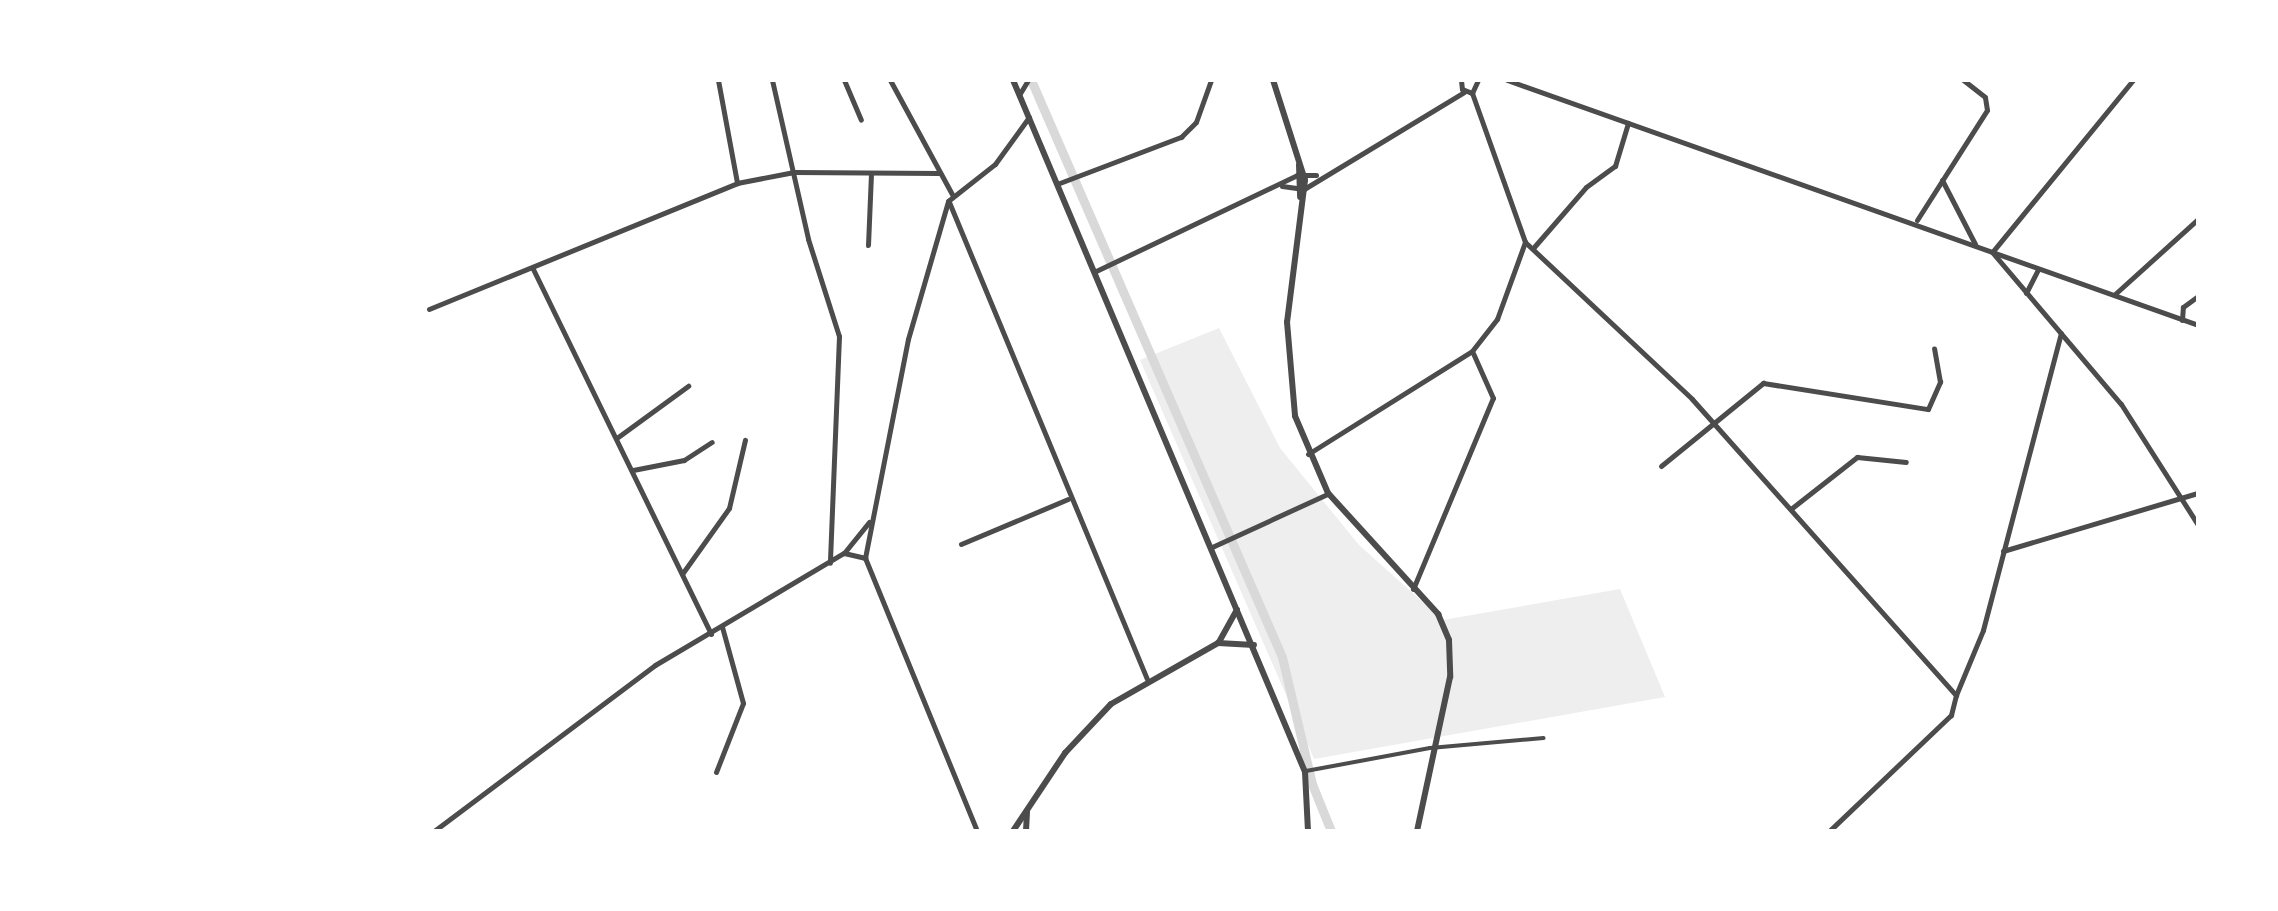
<!DOCTYPE html>
<style>
body{margin:0}
#map{position:relative;width:2278px;height:911px;overflow:hidden;background:#fff;font-family:"Work Sans",sans-serif}
div>[style]{position:absolute}
[style*='--x']{left:calc(var(--x)*1px);top:calc(var(--y)*1px);width:calc(var(--w)*1px);rotate:calc(var(--a)*1deg)}
.green>*{inset:0;background:#eee}
.canal>*{height:9px;margin:-4.5px;padding:0 4.5px;transform-origin:4.5px;border-radius:4.5px;background:#d9d9d9}
.pedestrian>*{height:4px;margin:-2px;padding:0 2px;transform-origin:2px;border-radius:2px;background:#4c4c4c}
.minor>*{height:5px;margin:-2.5px;padding:0 2.5px;transform-origin:2.5px;border-radius:2.5px;background:#4c4c4c}
.tertiary>*{height:6px;margin:-3px;padding:0 3px;transform-origin:3px;border-radius:3px;background:#4c4c4c}
span{translate:-50% -50%;white-space:nowrap;text-align:center;line-height:1.15;-webkit-text-stroke:9px #fff;paint-order:stroke}
.frame{position:absolute;inset:0;border:82px solid #fff;pointer-events:none}
</style>
<div id="map">
<div class="green">
<div style="clip-path:polygon(1219px 328px,1280px 448px,1359px 545px,1443px 620px,1620px 589px,1665px 697px,1314px 759px,1140px 360px)"></div>
</div>
<div class="canal">
<div style="--x:1031;--y:80;--w:629;--a:66.49"></div>
<div style="--x:1282;--y:657;--w:130;--a:76.7"></div>
<div style="--x:1312;--y:784;--w:51;--a:68"></div>
</div>
<div class="pedestrian">
<div style="--x:1306;--y:771;--w:126;--a:-10.5"></div>
<div style="--x:1430;--y:748;--w:114;--a:-5"></div>
</div>
<div class="minor">
<div style="--x:718;--y:80;--w:105;--a:79.5"></div>
<div style="--x:772;--y:80;--w:163;--a:77.2"></div>
<div style="--x:808;--y:239;--w:102;--a:72.3"></div>
<div style="--x:839;--y:336;--w:227;--a:92.3"></div>
<div style="--x:844;--y:80;--w:43;--a:67"></div>
<div style="--x:890;--y:80;--w:130;--a:61.5"></div>
<div style="--x:1461;--y:80;--w:9;--a:84"></div>
<div style="--x:1462;--y:89;--w:11;--a:22"></div>
<div style="--x:1472;--y:93;--w:14;--a:-65"></div>
<div style="--x:1507;--y:80;--w:733;--a:19.52"></div>
<div style="--x:2133;--y:80;--w:222;--a:129.3"></div>
<div style="--x:1992;--y:252;--w:199;--a:49.7"></div>
<div style="--x:2121;--y:404;--w:143;--a:57.5"></div>
<div style="--x:1472;--y:93;--w:158;--a:70.4"></div>
<div style="--x:1525;--y:242;--w:229;--a:43.2"></div>
<div style="--x:1692;--y:399;--w:397;--a:48.3"></div>
<div style="--x:1956;--y:695;--w:21;--a:104"></div>
<div style="--x:1951;--y:715;--w:168;--a:136.4"></div>
<div style="--x:1019;--y:95;--w:17;--a:-59"></div>
<div style="--x:1942;--y:180;--w:72;--a:62.7"></div>
<div style="--x:1057;--y:184;--w:133;--a:-20.8"></div>
<div style="--x:1181;--y:137;--w:21;--a:-45"></div>
<div style="--x:1196;--y:122;--w:45;--a:-70.3"></div>
<div style="--x:1282;--y:186;--w:22;--a:8"></div>
<div style="--x:1304;--y:189;--w:187;--a:-31.2"></div>
<div style="--x:949;--y:202;--w:516;--a:67.46"></div>
<div style="--x:1917;--y:220;--w:130;--a:-57.5"></div>
<div style="--x:1987;--y:110;--w:13;--a:-99"></div>
<div style="--x:1985;--y:97;--w:28;--a:-142"></div>
<div style="--x:868;--y:245;--w:72;--a:-87.6"></div>
<div style="--x:1534;--y:247;--w:79;--a:-49.1"></div>
<div style="--x:1586;--y:187;--w:36;--a:-36"></div>
<div style="--x:1615;--y:166;--w:45;--a:-73.2"></div>
<div style="--x:533;--y:269;--w:406;--a:64"></div>
<div style="--x:1096;--y:271;--w:223;--a:-25.5"></div>
<div style="--x:1297;--y:175;--w:19;--a:0"></div>
<div style="--x:2026;--y:293;--w:27;--a:-63"></div>
<div style="--x:2115;--y:294;--w:112;--a:-42.1"></div>
<div style="--x:429;--y:309;--w:333;--a:-22.2"></div>
<div style="--x:737;--y:183;--w:58;--a:-10.9"></div>
<div style="--x:794;--y:172;--w:145;--a:0.4"></div>
<div style="--x:2182;--y:320;--w:13;--a:-86"></div>
<div style="--x:2183;--y:307;--w:19;--a:-36"></div>
<div style="--x:618;--y:437;--w:87;--a:-36.1"></div>
<div style="--x:1308;--y:454;--w:194;--a:-32.1"></div>
<div style="--x:1472;--y:351;--w:41;--a:-52"></div>
<div style="--x:1497;--y:319;--w:82;--a:-70"></div>
<div style="--x:1661;--y:466;--w:132;--a:-39.1"></div>
<div style="--x:1763;--y:383;--w:167;--a:9"></div>
<div style="--x:1928;--y:409;--w:30;--a:-66"></div>
<div style="--x:1940;--y:382;--w:34;--a:-100"></div>
<div style="--x:633;--y:470;--w:52;--a:-11.1"></div>
<div style="--x:684;--y:460;--w:33;--a:-33"></div>
<div style="--x:1792;--y:508;--w:83;--a:-38.1"></div>
<div style="--x:1857;--y:457;--w:49;--a:5.8"></div>
<div style="--x:961;--y:544;--w:116;--a:-22.8"></div>
<div style="--x:1212;--y:547;--w:127;--a:-24.7"></div>
<div style="--x:2003;--y:551;--w:203;--a:-16.6"></div>
<div style="--x:844;--y:553;--w:22;--a:13"></div>
<div style="--x:682;--y:574;--w:81;--a:-54.5"></div>
<div style="--x:729;--y:508;--w:70;--a:-76.8"></div>
<div style="--x:1413;--y:589;--w:207;--a:-67.3"></div>
<div style="--x:1493;--y:398;--w:49;--a:-114"></div>
<div style="--x:1956;--y:695;--w:70;--a:-67.4"></div>
<div style="--x:1983;--y:630;--w:307;--a:-75.3"></div>
<div style="--x:716;--y:772;--w:74;--a:-68.6"></div>
<div style="--x:743;--y:703;--w:79;--a:-105.4"></div>
<div style="--x:434;--y:831;--w:276;--a:-36.9"></div>
<div style="--x:655;--y:665;--w:220;--a:-30.7"></div>
<div style="--x:844;--y:553;--w:40;--a:-51"></div>
<div style="--x:977;--y:831;--w:295;--a:-112.3"></div>
<div style="--x:865;--y:558;--w:223;--a:-78.9"></div>
<div style="--x:908;--y:339;--w:144;--a:-73.8"></div>
<div style="--x:948;--y:201;--w:60;--a:-38.2"></div>
<div style="--x:995;--y:164;--w:58;--a:-54.1"></div>
</div>
<div class="tertiary">
<div style="--x:1013;--y:80;--w:751;--a:67.12"></div>
<div style="--x:1305;--y:772;--w:59;--a:87.1"></div>
<div style="--x:1273;--y:80;--w:105;--a:72.3"></div>
<div style="--x:1305;--y:180;--w:143;--a:97.2"></div>
<div style="--x:1287;--y:322;--w:94;--a:85.1"></div>
<div style="--x:1295;--y:416;--w:84;--a:66.8"></div>
<div style="--x:1328;--y:493;--w:164;--a:47.7"></div>
<div style="--x:1438;--y:614;--w:28;--a:67"></div>
<div style="--x:1449;--y:640;--w:37;--a:88"></div>
<div style="--x:1450;--y:677;--w:157;--a:102.1"></div>
<div style="--x:1299;--y:165;--w:32;--a:88"></div>
<div style="--x:1219;--y:642;--w:37;--a:-61"></div>
<div style="--x:1013;--y:831;--w:94;--a:-56.3"></div>
<div style="--x:1065;--y:753;--w:67;--a:-46.8"></div>
<div style="--x:1111;--y:704;--w:123;--a:-29.7"></div>
<div style="--x:1218;--y:643;--w:36;--a:3"></div>
<div style="--x:1026;--y:831;--w:20;--a:-87"></div>
</div>
<div class="frame"></div>
</div>
